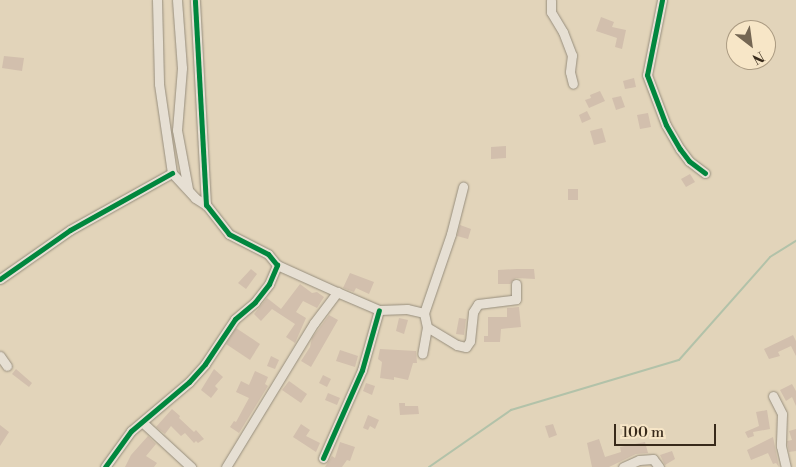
<!DOCTYPE html>
<style>
body{margin:0}
#map{position:relative;width:796px;height:467px;overflow:hidden;background:#e2d4ba;font-family:"Libre Bodoni",serif}
div>[style]{position:absolute}
[style*='--x']{left:calc(var(--x)*1px);top:calc(var(--y)*1px);width:calc(var(--w)*1px);rotate:calc(var(--a)*1deg)}
.stream>*{height:2px;margin:-1px;padding:0 1px;transform-origin:1px;border-radius:1px;background:#b2c2a9}
.building>*{inset:0;background:#d2bfad}
.roads{filter:drop-shadow(0 0 1px #978e7d) drop-shadow(0 0 1px #978e7d)}
.minor>*{height:9px;margin:-4.5px;padding:0 4.5px;transform-origin:4.5px;border-radius:4.5px;background:#e6dfd3}
.cycleway>*{height:5px;margin:-2.5px;padding:0 2.5px;transform-origin:2.5px;border-radius:2.5px;background:#00873e}
span{translate:-50% -50%;white-space:nowrap;text-align:center;line-height:1.15;-webkit-text-stroke:4.5px #f7e6c7;paint-order:stroke}
.north{position:absolute;left:726px;top:20px;width:50px;height:50px;box-sizing:border-box;background:#f7e6c7;border:1px solid #ab9b82;border-radius:50%;rotate:150deg;font-size:14px;font-weight:700;line-height:20px;text-align:center;color:#382a1b}
.north::after{content:'';display:block;margin:auto;width:18px;height:22px;background:#746653;clip-path:polygon(50% 0,100% 100%,50% 72%,0 100%)}
.scale{position:absolute;left:614px;top:424px;width:102px;height:22px;box-sizing:border-box;border:2px solid #382a1b;border-top:0;padding-left:6px;font-size:15px;line-height:18px;white-space:nowrap;color:#382a1b;-webkit-text-stroke:4px #f7e6c7;paint-order:stroke}
</style>
<div id="map">
<div class="stream">
<div style="--x:429;--y:467;--w:100;--a:-34.8"></div>
<div style="--x:511;--y:410;--w:175;--a:-16.6"></div>
<div style="--x:679;--y:360;--w:137;--a:-48.5"></div>
<div style="--x:770;--y:257;--w:31;--a:-32"></div>
</div>
<div class="building">
<div style="clip-path:polygon(601px 17px,614px 22px,612px 27px,626px 30px,622px 49px,615px 47px,617px 38px,596px 31px)"></div>
<div style="clip-path:polygon(4px 56px,24px 58px,22px 71px,2px 68px)"></div>
<div style="clip-path:polygon(634px 78px,636px 87px,625px 89px,623px 81px)"></div>
<div style="clip-path:polygon(600px 91px,605px 101px,589px 108px,585px 100px,591px 98px,590px 95px)"></div>
<div style="clip-path:polygon(621px 96px,625px 107px,616px 110px,612px 98px)"></div>
<div style="clip-path:polygon(587px 111px,591px 119px,582px 123px,579px 115px)"></div>
<div style="clip-path:polygon(648px 113px,651px 127px,640px 129px,637px 115px)"></div>
<div style="clip-path:polygon(602px 128px,606px 142px,594px 145px,590px 131px)"></div>
<div style="clip-path:polygon(506px 146px,506px 158px,491px 159px,491px 147px)"></div>
<div style="clip-path:polygon(690px 174px,695px 182px,686px 187px,681px 179px)"></div>
<div style="clip-path:polygon(568px 189px,578px 189px,578px 200px,568px 200px)"></div>
<div style="clip-path:polygon(460px 225px,471px 229px,468px 239px,457px 236px)"></div>
<div style="clip-path:polygon(251px 269px,257px 274px,246px 289px,238px 283px)"></div>
<div style="clip-path:polygon(517px 269px,534px 269px,535px 279px,516px 278px,510px 284px,498px 284px,498px 270px)"></div>
<div style="clip-path:polygon(350px 273px,374px 282px,369px 294px,356px 288px,354px 292px,343px 288px)"></div>
<div style="clip-path:polygon(300px 284px,312px 293px,317px 292px,324px 297px,317px 308px,303px 301px,296px 312px,306px 318px,295px 343px,286px 337px,295px 324px,272px 309px,261px 321px,254px 314px,267px 298px,281px 309px)"></div>
<div style="clip-path:polygon(519px 307px,521px 327px,501px 329px,500px 342px,484px 342px,484px 336px,488px 336px,488px 317px,507px 317px,507px 308px)"></div>
<div style="clip-path:polygon(329px 315px,338px 320px,311px 367px,301px 361px,310px 347px,312px 338px)"></div>
<div style="clip-path:polygon(399px 318px,408px 320px,404px 334px,396px 331px)"></div>
<div style="clip-path:polygon(459px 318px,466px 319px,464px 335px,456px 334px)"></div>
<div style="clip-path:polygon(236px 328px,260px 344px,250px 360px,226px 344px)"></div>
<div style="clip-path:polygon(793px 335px,796px 341px,796px 356px,791px 346px,778px 352px,780px 356px,769px 359px,764px 349px)"></div>
<div style="clip-path:polygon(380px 349px,416px 351px,417px 363px,413px 363px,408px 380px,394px 377px,394px 380px,380px 378px,382px 362px,378px 359px)"></div>
<div style="clip-path:polygon(340px 350px,358px 356px,355px 367px,336px 361px)"></div>
<div style="clip-path:polygon(271px 356px,279px 360px,275px 369px,267px 366px)"></div>
<div style="clip-path:polygon(16px 369px,32px 383px,29px 387px,12px 374px)"></div>
<div style="clip-path:polygon(214px 369px,223px 377px,215px 386px,218px 389px,211px 398px,201px 390px)"></div>
<div style="clip-path:polygon(255px 371px,268px 377px,265px 384px,268px 386px,239px 433px,230px 427px,234px 421px,236px 422px,249px 398px,236px 392px,241px 381px,249px 385px)"></div>
<div style="clip-path:polygon(323px 375px,331px 379px,327px 387px,319px 383px)"></div>
<div style="clip-path:polygon(289px 381px,307px 394px,301px 403px,282px 390px)"></div>
<div style="clip-path:polygon(366px 383px,375px 386px,372px 395px,363px 391px)"></div>
<div style="clip-path:polygon(792px 384px,796px 391px,796px 406px,792px 397px,786px 401px,780px 390px)"></div>
<div style="clip-path:polygon(328px 393px,340px 398px,337px 405px,325px 400px)"></div>
<div style="clip-path:polygon(399px 403px,405px 403px,405px 406px,418px 406px,419px 414px,400px 415px)"></div>
<div style="clip-path:polygon(172px 409px,180px 416px,179px 418px,194px 432px,196px 430px,204px 439px,198px 443px,196px 441px,194px 443px,185px 433px,181px 436px,171px 426px,165px 434px,156px 427px)"></div>
<div style="clip-path:polygon(767px 410px,770px 429px,753px 432px,754px 436px,748px 438px,745px 432px,759px 426px,756px 412px)"></div>
<div style="clip-path:polygon(368px 415px,379px 420px,375px 429px,370px 426px,368px 430px,363px 428px)"></div>
<div style="clip-path:polygon(301px 424px,310px 430px,306px 436px,320px 443px,316px 452px,293px 437px)"></div>
<div style="clip-path:polygon(553px 424px,557px 435px,549px 438px,545px 426px)"></div>
<div style="clip-path:polygon(0 425px,9px 432px,0 446px)"></div>
<div style="clip-path:polygon(796px 429px,796px 451px,789px 452px,787px 441px,792px 440px,789px 431px)"></div>
<div style="clip-path:polygon(148px 436px,156px 444px,146px 456px,157px 463px,154px 467px,125px 467px,131px 455px)"></div>
<div style="clip-path:polygon(773px 437px,779px 467px,776px 463px,773px 464px,768px 453px,751px 460px,747px 450px)"></div>
<div style="clip-path:polygon(599px 439px,605px 457px,621px 452px,620px 447px,645px 442px,648px 453px,636px 454px,609px 467px,592px 467px,587px 443px)"></div>
<div style="clip-path:polygon(340px 442px,355px 447px,350px 461px,347px 460px,342px 467px,325px 467px,332px 456px,335px 458px)"></div>
<div style="clip-path:polygon(672px 451px,675px 459px,665px 465px,660px 455px)"></div>
</div>
<div class="roads">
<div class="minor">
<div style="--x:157;--y:0;--w:84;--a:88.6"></div>
<div style="--x:159;--y:84;--w:90;--a:81.7"></div>
<div style="--x:172;--y:173;--w:34;--a:47"></div>
<div style="--x:195;--y:198;--w:13;--a:32"></div>
<div style="--x:177;--y:0;--w:68;--a:85.8"></div>
<div style="--x:182;--y:68;--w:62;--a:94.6"></div>
<div style="--x:177;--y:130;--w:60;--a:79.4"></div>
<div style="--x:551;--y:0;--w:12;--a:90"></div>
<div style="--x:551;--y:12;--w:23;--a:59"></div>
<div style="--x:563;--y:32;--w:25;--a:69"></div>
<div style="--x:572;--y:55;--w:17;--a:97"></div>
<div style="--x:570;--y:72;--w:12;--a:76"></div>
<div style="--x:662;--y:0;--w:76;--a:101.3"></div>
<div style="--x:647;--y:75;--w:53;--a:69.2"></div>
<div style="--x:666;--y:125;--w:28;--a:60"></div>
<div style="--x:680;--y:149;--w:15;--a:53"></div>
<div style="--x:689;--y:161;--w:20;--a:37"></div>
<div style="--x:0;--y:279;--w:85;--a:-35"></div>
<div style="--x:70;--y:230;--w:117;--a:-29.2"></div>
<div style="--x:337;--y:292;--w:46;--a:23.2"></div>
<div style="--x:379;--y:310;--w:28;--a:-2"></div>
<div style="--x:407;--y:309;--w:17;--a:13"></div>
<div style="--x:424;--y:313;--w:14;--a:78"></div>
<div style="--x:427;--y:327;--w:27;--a:100"></div>
<div style="--x:424;--y:313;--w:83;--a:-71.1"></div>
<div style="--x:451;--y:234;--w:49;--a:-75.7"></div>
<div style="--x:427;--y:327;--w:35;--a:31"></div>
<div style="--x:457;--y:345;--w:9;--a:13"></div>
<div style="--x:466;--y:347;--w:7;--a:-56"></div>
<div style="--x:470;--y:341;--w:29;--a:-84"></div>
<div style="--x:473;--y:312;--w:9;--a:-58"></div>
<div style="--x:478;--y:304;--w:38;--a:-7"></div>
<div style="--x:516;--y:299;--w:15;--a:-90"></div>
<div style="--x:0;--y:356;--w:12;--a:55"></div>
<div style="--x:773;--y:396;--w:20;--a:63"></div>
<div style="--x:782;--y:414;--w:32;--a:92"></div>
<div style="--x:781;--y:446;--w:22;--a:77"></div>
<div style="--x:142;--y:422;--w:67;--a:42.6"></div>
<div style="--x:323;--y:458;--w:96;--a:-66.1"></div>
<div style="--x:362;--y:370;--w:62;--a:-74.2"></div>
<div style="--x:105;--y:467;--w:44;--a:-54.2"></div>
<div style="--x:131;--y:431;--w:76;--a:-40.2"></div>
<div style="--x:189;--y:382;--w:24;--a:-48"></div>
<div style="--x:205;--y:364;--w:54;--a:-56.3"></div>
<div style="--x:235;--y:319;--w:26;--a:-40"></div>
<div style="--x:255;--y:302;--w:23;--a:-52"></div>
<div style="--x:269;--y:284;--w:21;--a:-67"></div>
<div style="--x:277;--y:265;--w:14;--a:-129"></div>
<div style="--x:268;--y:254;--w:44;--a:-152.9"></div>
<div style="--x:229;--y:234;--w:37;--a:-128"></div>
<div style="--x:206;--y:205;--w:205;--a:-93.1"></div>
<div style="--x:226;--y:467;--w:169;--a:-58.6"></div>
<div style="--x:314;--y:323;--w:39;--a:-53"></div>
<div style="--x:337;--y:292;--w:66;--a:-155.8"></div>
<div style="--x:623;--y:467;--w:17;--a:-24"></div>
<div style="--x:639;--y:460;--w:14;--a:-4"></div>
<div style="--x:653;--y:459;--w:10;--a:53"></div>
</div>
</div>
<div class="cycleway">
<div style="--x:662;--y:0;--w:76;--a:101.3"></div>
<div style="--x:647;--y:75;--w:53;--a:69.2"></div>
<div style="--x:666;--y:125;--w:28;--a:60"></div>
<div style="--x:680;--y:149;--w:15;--a:53"></div>
<div style="--x:689;--y:161;--w:20;--a:37"></div>
<div style="--x:0;--y:279;--w:85;--a:-35"></div>
<div style="--x:70;--y:230;--w:117;--a:-29.2"></div>
<div style="--x:323;--y:458;--w:96;--a:-66.1"></div>
<div style="--x:362;--y:370;--w:62;--a:-74.2"></div>
<div style="--x:105;--y:467;--w:44;--a:-54.2"></div>
<div style="--x:131;--y:431;--w:76;--a:-40.2"></div>
<div style="--x:189;--y:382;--w:24;--a:-48"></div>
<div style="--x:205;--y:364;--w:54;--a:-56.3"></div>
<div style="--x:235;--y:319;--w:26;--a:-40"></div>
<div style="--x:255;--y:302;--w:23;--a:-52"></div>
<div style="--x:269;--y:284;--w:21;--a:-67"></div>
<div style="--x:277;--y:265;--w:14;--a:-129"></div>
<div style="--x:268;--y:254;--w:44;--a:-152.9"></div>
<div style="--x:229;--y:234;--w:37;--a:-128"></div>
<div style="--x:206;--y:205;--w:205;--a:-93.1"></div>
</div>
<div class="north">N</div>
<div class="scale">100 m</div>
</div>
